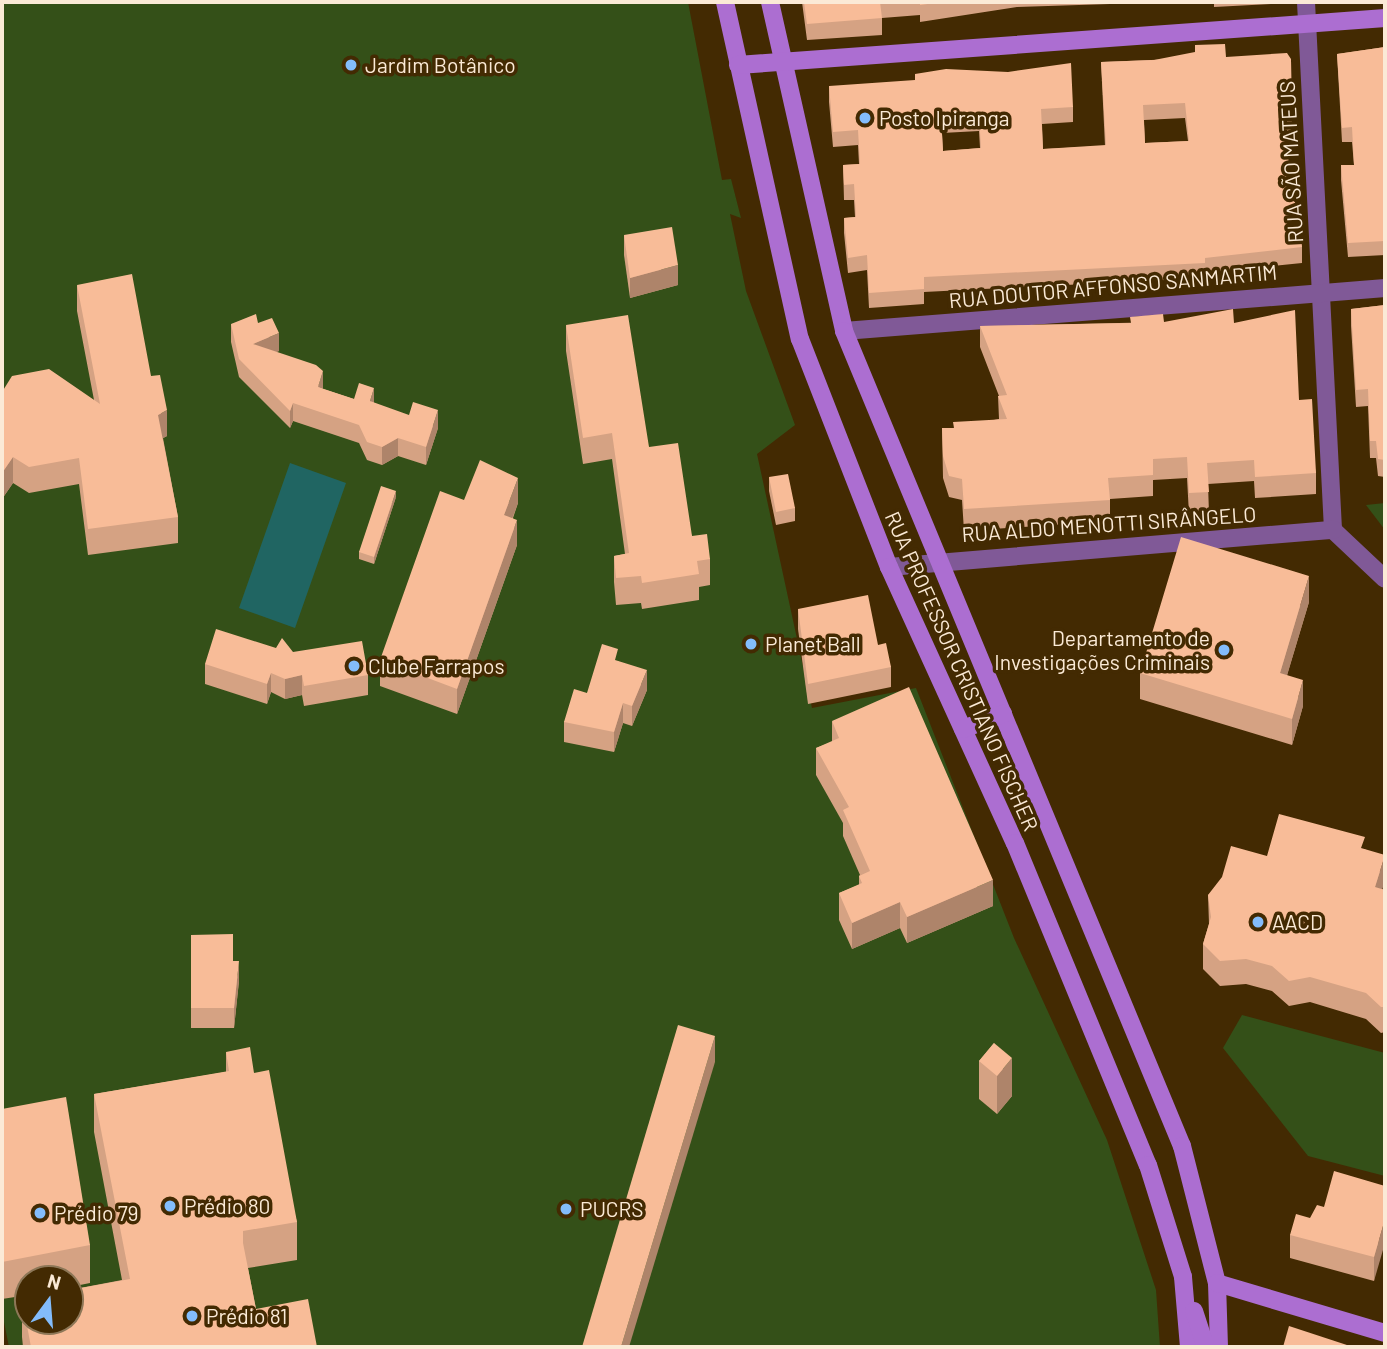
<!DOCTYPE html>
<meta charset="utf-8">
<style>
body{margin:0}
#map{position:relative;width:1387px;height:1349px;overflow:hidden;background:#432a02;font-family:Barlow,sans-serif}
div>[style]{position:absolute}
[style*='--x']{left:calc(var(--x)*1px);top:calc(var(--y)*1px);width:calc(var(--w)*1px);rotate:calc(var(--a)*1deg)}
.green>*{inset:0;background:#345018}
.water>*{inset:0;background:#206562}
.street>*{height:18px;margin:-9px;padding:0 9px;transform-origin:9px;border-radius:9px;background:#805997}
.secondary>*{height:18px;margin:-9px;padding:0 9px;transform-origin:9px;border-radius:9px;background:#ac6ed1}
.wall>*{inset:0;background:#d5a283}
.shaded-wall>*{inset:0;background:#ae846a}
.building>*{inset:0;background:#f8bc98}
.dots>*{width:19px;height:19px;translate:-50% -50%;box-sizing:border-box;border:4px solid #432a02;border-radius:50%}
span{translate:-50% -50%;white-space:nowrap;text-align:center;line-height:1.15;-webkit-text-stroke:7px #432a02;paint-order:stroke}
.poi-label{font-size:21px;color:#fbead6}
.left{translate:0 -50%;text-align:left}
.right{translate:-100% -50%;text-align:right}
.street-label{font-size:21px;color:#fbead6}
.frame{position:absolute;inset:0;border:4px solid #fbead6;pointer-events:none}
.north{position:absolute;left:14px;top:1265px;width:70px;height:70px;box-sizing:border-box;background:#432a02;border:2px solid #8d7757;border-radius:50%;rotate:16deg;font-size:19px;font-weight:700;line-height:28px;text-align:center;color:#fbead6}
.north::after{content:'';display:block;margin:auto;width:24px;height:32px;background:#83bcfb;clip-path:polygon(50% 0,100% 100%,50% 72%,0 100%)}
</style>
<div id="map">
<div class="green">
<div style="clip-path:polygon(evenodd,2px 2px,688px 2px,722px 180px,731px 179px,741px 218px,730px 214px,746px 291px,795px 425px,757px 454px,812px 708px,916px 688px,1014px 938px,1107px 1140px,1156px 1290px,1160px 1347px,9px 1347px,2px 1312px,2px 2px,28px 1279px,70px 1279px,70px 1321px,28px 1321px,28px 1279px)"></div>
<div style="clip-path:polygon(1385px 503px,1385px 530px,1366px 505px)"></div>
<div style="clip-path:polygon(1242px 1015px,1385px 1053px,1385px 1176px,1308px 1156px,1223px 1048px)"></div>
</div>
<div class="water">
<div style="clip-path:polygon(290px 463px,346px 483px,295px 628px,239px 608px)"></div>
</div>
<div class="street">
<div style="--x:1306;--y:2;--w:529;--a:87.07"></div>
<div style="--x:844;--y:331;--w:543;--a:-4.54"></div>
<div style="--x:1333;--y:530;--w:71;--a:43.3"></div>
<div style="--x:889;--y:567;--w:446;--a:-4.8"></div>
</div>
<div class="secondary">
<div style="--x:725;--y:2;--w:345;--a:77.5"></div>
<div style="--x:800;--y:339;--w:245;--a:68.7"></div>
<div style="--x:889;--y:567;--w:303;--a:65.5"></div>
<div style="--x:1015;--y:843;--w:348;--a:67.6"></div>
<div style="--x:1148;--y:1165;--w:117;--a:72.6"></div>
<div style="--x:1183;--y:1277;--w:70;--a:85.1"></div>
<div style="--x:770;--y:2;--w:337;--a:77.3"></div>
<div style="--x:844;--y:331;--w:882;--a:67.48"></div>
<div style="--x:1182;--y:1146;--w:141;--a:75.7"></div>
<div style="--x:1217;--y:1283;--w:64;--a:88.2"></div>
<div style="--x:738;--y:65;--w:649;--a:-4.15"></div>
<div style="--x:963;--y:729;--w:43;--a:-20.6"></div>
<div style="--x:1217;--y:1283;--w:175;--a:16.6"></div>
<div style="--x:1194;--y:1311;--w:38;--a:72"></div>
</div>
<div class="wall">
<div style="clip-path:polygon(802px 2px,1143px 2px,1141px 3px,1017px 7px,920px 22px,920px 15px,882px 18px,882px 35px,807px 40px)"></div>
<div style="clip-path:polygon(1214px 2px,1271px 2px,1271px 4px,1214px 7px)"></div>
<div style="clip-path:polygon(1385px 47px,1385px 255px,1348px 257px,1341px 180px,1341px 165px,1354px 165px,1352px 142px,1342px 142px,1337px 54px)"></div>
<div style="clip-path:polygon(evenodd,1226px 57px,1291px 59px,1292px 146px,1286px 146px,1302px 247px,1302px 263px,1205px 273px,1205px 278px,924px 292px,924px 304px,869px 308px,867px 270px,848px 273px,844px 233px,844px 218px,855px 217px,854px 200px,844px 200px,843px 165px,859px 164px,858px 145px,833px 147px,829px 102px,829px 86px,1073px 107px,1073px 122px,1042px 124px,1043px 149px,1105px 146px,1101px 62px,1226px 57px,1185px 118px,1188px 141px,1145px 143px,1144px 120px,1185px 118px,1226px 57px,979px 131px,980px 148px,943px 151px,942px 133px,979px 131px)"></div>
<div style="clip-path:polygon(624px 235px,678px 285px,630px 298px,624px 255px)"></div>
<div style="clip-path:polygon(77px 285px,151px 376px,167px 436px,163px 438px,178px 517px,178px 543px,88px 555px,79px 484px,29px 493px,13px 483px,2px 499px,2px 392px,94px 400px,77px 311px)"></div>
<div style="clip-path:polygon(1385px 305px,1385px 477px,1378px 476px,1376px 458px,1370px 458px,1368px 406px,1356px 407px,1351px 326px,1351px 309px)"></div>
<div style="clip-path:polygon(1164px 322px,1234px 323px,1299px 400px,1316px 473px,1316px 494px,1255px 498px,1254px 481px,1208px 484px,1209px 513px,1189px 514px,1187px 478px,1153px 480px,1153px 496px,1110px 499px,1110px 521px,964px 531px,962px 500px,949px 497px,943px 478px,942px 428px,953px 428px,999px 419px,998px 396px,999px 396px,980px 347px,980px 326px)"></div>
<div style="clip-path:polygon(258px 323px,279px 351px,276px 352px,323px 389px,354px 399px,374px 403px,438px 428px,426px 465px,398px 456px,382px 465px,367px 460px,359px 443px,293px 421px,290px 428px,239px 377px,231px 342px,231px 324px)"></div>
<div style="clip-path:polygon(566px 325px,649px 447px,692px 536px,710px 559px,710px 585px,699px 587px,699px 600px,642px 609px,641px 603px,616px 605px,614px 582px,614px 556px,625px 554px,612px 459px,583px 464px,566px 351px)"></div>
<div style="clip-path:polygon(769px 477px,795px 508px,795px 521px,776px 525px,769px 491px)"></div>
<div style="clip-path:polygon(396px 497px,374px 564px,359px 559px,359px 552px)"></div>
<div style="clip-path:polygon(464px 500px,518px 503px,513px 518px,517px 545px,457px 714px,380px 686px,380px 660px)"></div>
<div style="clip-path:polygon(1309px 602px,1287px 675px,1303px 706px,1292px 745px,1140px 699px,1140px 673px)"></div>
<div style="clip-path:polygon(798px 609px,878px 645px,891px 667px,891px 687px,808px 704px,798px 629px)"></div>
<div style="clip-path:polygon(276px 648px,368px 675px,368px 695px,304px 706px,302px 695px,285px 699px,271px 692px,267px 704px,205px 684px,205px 664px)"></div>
<div style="clip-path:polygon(618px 661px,647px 690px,632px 726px,623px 723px,614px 752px,564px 742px,564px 722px,587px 693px)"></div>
<div style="clip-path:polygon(832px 721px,993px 906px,907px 943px,900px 928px,852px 949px,839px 920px,839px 893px,859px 885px,859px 876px,860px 875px,843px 836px,843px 823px,816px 775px,816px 748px,832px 742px)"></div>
<div style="clip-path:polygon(1365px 849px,1385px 880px,1382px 889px,1385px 890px,1385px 1032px,1381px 1033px,1366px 1019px,1310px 1002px,1289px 1006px,1272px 991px,1246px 984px,1220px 986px,1203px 969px,1203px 944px,1209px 924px,1208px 895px,1267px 856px)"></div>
<div style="clip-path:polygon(191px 935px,233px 961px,239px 981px,234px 1028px,191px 1028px)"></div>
<div style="clip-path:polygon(994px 1043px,1012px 1096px,997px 1114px,979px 1099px,979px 1061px)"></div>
<div style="clip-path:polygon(226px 1052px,254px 1073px,297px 1222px,297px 1260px,248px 1268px,256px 1309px,317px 1347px,23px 1347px,22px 1337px,22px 1299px,122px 1280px,94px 1132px,94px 1094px,226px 1072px)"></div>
<div style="clip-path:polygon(2px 1109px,90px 1245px,90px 1283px,70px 1287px,70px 1279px,28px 1279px,28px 1295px,2px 1299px)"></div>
<div style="clip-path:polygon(1385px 1186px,1374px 1281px,1290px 1258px,1290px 1235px,1324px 1207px)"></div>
</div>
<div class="shaded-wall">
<div style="clip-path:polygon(678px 265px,678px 285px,630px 298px,630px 278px)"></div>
<div style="clip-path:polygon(279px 333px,279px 351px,253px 362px,253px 344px)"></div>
<div style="clip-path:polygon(323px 371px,323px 389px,318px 387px)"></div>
<div style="clip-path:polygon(374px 388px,374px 406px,370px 401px)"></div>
<div style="clip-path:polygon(293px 403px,293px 421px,290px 428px,290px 411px)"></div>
<div style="clip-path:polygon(167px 410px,167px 436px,158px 441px,158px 415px)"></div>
<div style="clip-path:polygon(438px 410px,438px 428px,426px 465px,426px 447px)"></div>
<div style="clip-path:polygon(398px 438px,398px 456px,382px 465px,382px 447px)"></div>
<div style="clip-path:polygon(13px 457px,13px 483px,2px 499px,2px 473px)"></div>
<div style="clip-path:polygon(518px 478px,518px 503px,504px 540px,504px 515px)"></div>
<div style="clip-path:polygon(396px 491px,396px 497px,374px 564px,374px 557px)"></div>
<div style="clip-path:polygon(517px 520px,517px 545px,457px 714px,457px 689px)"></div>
<div style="clip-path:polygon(1309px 576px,1309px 602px,1280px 699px,1280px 673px)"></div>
<div style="clip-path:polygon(647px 670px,647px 690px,632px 726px,632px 706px)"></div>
<div style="clip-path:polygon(271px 673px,271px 692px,267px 704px,267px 684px)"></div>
<div style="clip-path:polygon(302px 675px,302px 695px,285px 699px,285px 679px)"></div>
<div style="clip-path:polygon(1303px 680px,1303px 706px,1292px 745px,1292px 719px)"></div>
<div style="clip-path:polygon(623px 703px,623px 723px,614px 752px,614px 732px)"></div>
<div style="clip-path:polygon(1385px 855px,1385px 880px,1375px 913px,1375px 887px)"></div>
<div style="clip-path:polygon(993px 880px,993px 906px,907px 943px,907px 917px)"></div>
<div style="clip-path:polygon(900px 902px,900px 928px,852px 949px,852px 923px)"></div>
<div style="clip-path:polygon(239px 961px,239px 981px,234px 1028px,234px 1008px)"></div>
<div style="clip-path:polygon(715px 1036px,715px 1062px,629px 1347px,621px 1347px)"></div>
<div style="clip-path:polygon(1012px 1058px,1012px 1096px,997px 1114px,997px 1076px)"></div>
<div style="clip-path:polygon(1385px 1219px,1385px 1243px,1374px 1281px,1374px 1257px)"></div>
</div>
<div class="building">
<div style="clip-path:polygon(804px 2px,880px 2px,882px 18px,807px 24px)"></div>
<div style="clip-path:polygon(920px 2px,943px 2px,920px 5px)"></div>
<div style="clip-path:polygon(evenodd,1225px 44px,1226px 57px,1287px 53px,1291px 59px,1292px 131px,1284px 131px,1302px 247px,1205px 258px,1205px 263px,924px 277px,924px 289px,869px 293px,867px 255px,848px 258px,844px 218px,856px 217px,854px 184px,844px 185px,843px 165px,860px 164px,858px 130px,833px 132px,829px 86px,915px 80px,915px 74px,946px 69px,1008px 72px,1071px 63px,1073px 107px,1041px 109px,1043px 149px,1106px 145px,1101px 62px,1154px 60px,1195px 52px,1195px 45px,1225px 44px,1185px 103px,1189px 141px,1145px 143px,1143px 105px,1185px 103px,1225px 44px,979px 116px,981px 148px,943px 151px,941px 118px,979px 116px)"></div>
<div style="clip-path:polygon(1385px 47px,1385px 241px,1348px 243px,1341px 165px,1354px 165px,1352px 127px,1342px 128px,1337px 54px)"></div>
<div style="clip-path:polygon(672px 227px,678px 265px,630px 278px,624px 235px)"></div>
<div style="clip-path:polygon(132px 274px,151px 376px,160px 375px,167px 410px,158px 415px,178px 517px,88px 529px,79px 458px,29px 467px,13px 457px,2px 473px,2px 392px,12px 376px,49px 369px,100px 404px,77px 285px)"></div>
<div style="clip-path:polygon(1385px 305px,1385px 460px,1378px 459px,1376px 441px,1370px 441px,1368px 389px,1356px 390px,1351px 309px)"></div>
<div style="clip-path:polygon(1233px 309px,1234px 323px,1295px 310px,1299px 400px,1312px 399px,1316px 473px,1255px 477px,1254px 460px,1207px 463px,1209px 492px,1189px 493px,1187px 457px,1153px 459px,1153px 475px,1108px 478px,1110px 500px,964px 509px,962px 479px,949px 476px,943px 456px,942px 428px,954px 428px,953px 422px,1007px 419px,998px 396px,1007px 395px,980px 326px,1131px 323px,1130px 317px,1163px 314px,1164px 322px)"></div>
<div style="clip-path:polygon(256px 314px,258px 323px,272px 318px,279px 333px,253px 344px,316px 365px,323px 371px,318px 387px,354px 399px,359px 383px,374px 388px,370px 401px,409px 415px,413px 402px,438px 410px,426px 447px,398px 438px,382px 447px,367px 442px,359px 425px,293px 403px,290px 411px,239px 359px,231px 324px)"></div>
<div style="clip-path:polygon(628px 315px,649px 447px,678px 443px,692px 536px,707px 534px,710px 559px,697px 561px,699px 574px,642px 583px,641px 576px,616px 578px,614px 556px,629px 553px,612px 433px,583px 438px,566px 325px)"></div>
<div style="clip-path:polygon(480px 460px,518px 478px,504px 515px,517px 520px,457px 689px,380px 660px,440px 491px,464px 500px)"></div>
<div style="clip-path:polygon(788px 474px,795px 508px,776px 512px,769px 477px)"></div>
<div style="clip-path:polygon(381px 486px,396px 491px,374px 557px,359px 552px)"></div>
<div style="clip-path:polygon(1181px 537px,1309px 576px,1280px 673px,1303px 680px,1292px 719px,1140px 673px)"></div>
<div style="clip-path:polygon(868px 595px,878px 645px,886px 643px,891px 667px,808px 684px,798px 609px)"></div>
<div style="clip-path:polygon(216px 629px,276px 648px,282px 638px,293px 652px,362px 641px,368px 675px,304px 686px,302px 675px,285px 679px,271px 673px,267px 684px,205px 664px)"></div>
<div style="clip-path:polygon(602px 644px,618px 649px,615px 660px,647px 670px,632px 706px,623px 703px,614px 732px,564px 722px,574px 689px,587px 693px)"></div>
<div style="clip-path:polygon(909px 687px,993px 880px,907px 917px,900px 902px,852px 923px,839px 893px,862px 883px,859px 876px,870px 871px,843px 810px,849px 807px,816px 748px,839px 738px,832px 721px)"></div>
<div style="clip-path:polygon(1279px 814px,1365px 837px,1361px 848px,1385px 855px,1375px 887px,1385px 890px,1385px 1007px,1381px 1007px,1366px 993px,1310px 977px,1289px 981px,1272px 966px,1246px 959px,1220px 961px,1203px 944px,1211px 917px,1208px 895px,1222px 877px,1231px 846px,1267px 856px)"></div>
<div style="clip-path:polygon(233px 934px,233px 961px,239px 961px,234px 1008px,191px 1008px,191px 935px)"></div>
<div style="clip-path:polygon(678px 1025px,715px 1036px,621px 1347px,582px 1347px)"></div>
<div style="clip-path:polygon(994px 1043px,1012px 1058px,997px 1076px,979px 1061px)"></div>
<div style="clip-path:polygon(250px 1047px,254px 1073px,269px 1070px,297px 1222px,243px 1231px,243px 1243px,256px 1309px,308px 1299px,317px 1347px,31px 1347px,22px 1299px,28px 1298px,28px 1321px,70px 1321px,70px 1290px,130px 1279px,94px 1094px,229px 1071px,226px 1052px)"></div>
<div style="clip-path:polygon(66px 1097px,90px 1245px,2px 1262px,2px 1109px)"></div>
<div style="clip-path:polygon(1334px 1171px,1385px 1186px,1385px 1219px,1374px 1257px,1290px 1235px,1296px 1214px,1310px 1218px,1317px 1205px,1324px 1207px)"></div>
<div style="clip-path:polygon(1289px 1326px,1353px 1347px,1283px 1347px)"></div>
</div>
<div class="dots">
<div style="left:351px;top:65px;background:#83bcfb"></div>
<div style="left:865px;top:118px;background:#83bcfb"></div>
<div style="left:751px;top:644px;background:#83bcfb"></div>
<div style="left:1224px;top:650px;background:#83bcfb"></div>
<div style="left:354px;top:666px;background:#83bcfb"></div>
<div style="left:1258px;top:922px;background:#83bcfb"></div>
<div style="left:170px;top:1206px;background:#83bcfb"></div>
<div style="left:566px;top:1209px;background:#83bcfb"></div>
<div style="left:40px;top:1213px;background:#83bcfb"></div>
<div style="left:192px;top:1316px;background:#83bcfb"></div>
</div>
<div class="poi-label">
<span class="left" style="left:365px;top:65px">Jardim Botânico</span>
<span class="left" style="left:879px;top:118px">Posto Ipiranga</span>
<span class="right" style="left:1210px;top:650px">Departamento de<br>Investigações Criminais</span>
<span class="left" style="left:765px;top:644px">Planet Ball</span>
<span class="left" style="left:368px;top:666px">Clube Farrapos</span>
<span class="left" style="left:1272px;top:922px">AACD</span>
<span class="left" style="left:184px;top:1206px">Prédio 80</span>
<span class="left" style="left:580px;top:1209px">PUCRS</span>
<span class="left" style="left:54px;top:1213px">Prédio 79</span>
<span class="left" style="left:206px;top:1316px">Prédio 81</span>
</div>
<div class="street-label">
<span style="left:1291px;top:162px;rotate:-93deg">RUA SÃO MATEUS</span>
<span style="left:1113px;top:286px;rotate:-5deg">RUA DOUTOR AFFONSO SANMARTIM</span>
<span style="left:1109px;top:524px;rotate:-4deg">RUA ALDO MENOTTI SIRÂNGELO</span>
<span style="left:962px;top:671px;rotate:66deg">RUA PROFESSOR CRISTIANO FISCHER</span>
</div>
<div class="frame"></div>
<div class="north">N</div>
</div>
